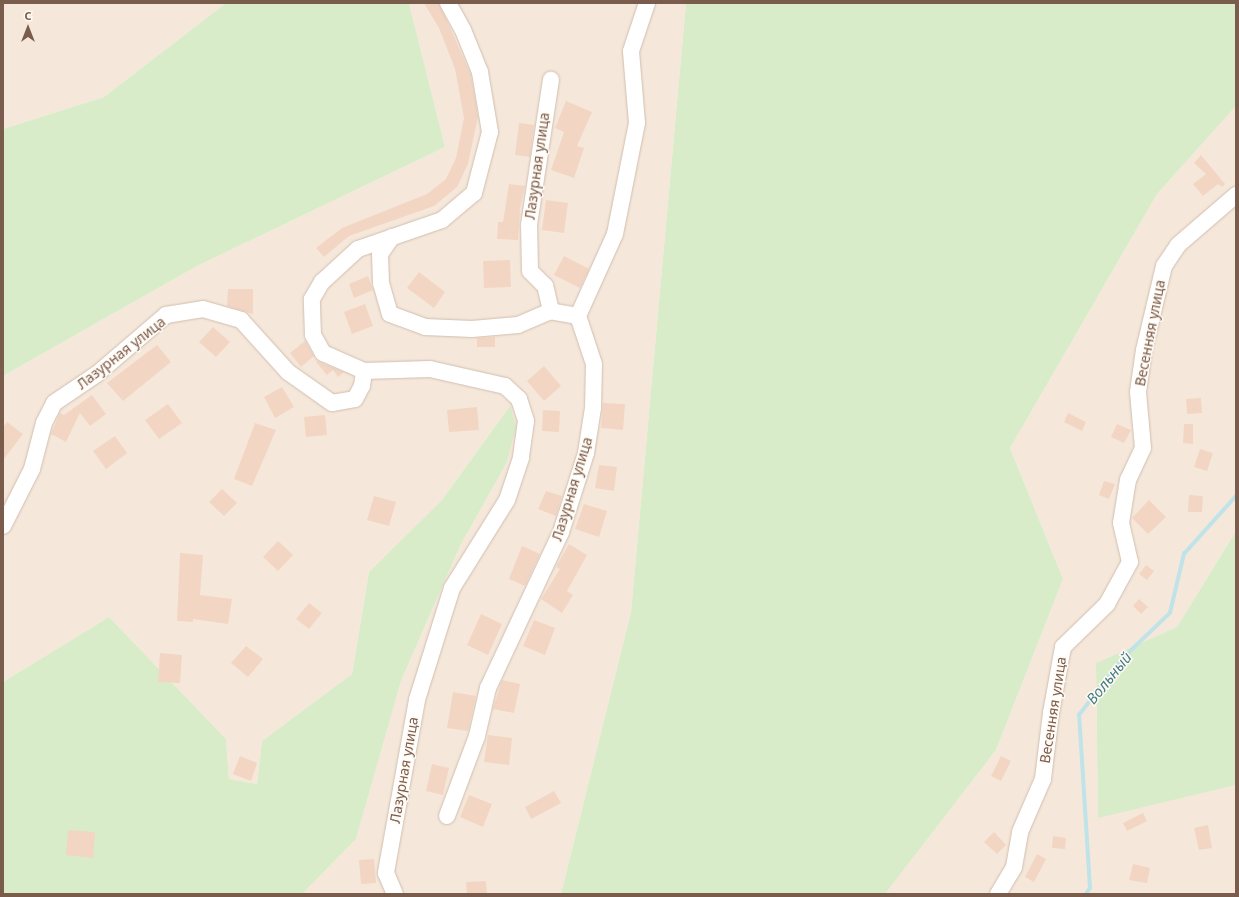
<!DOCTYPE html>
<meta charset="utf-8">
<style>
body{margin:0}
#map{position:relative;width:1239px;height:897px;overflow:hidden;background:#fdf6ec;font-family:"Noto Sans",sans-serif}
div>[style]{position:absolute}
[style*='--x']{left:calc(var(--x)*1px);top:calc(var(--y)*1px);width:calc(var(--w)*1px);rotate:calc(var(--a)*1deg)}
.residential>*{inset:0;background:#f5e8da}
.green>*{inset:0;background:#d8ecc9}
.stream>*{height:3.5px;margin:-1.75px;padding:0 1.75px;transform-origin:1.75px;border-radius:1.75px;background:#bfe3e8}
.building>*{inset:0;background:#f3d5c3}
.roads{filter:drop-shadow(0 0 1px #d1beb0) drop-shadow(0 0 1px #d1beb0)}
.minor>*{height:16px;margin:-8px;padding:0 8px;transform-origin:8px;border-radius:8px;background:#fff}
span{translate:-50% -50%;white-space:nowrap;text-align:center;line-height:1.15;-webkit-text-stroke:3px #fffaf3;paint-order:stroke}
.street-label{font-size:14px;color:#7a5c4d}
.water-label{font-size:15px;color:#437c86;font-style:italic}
.frame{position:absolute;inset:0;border:4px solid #7a5c4d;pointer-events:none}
.north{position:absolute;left:8px;top:8px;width:40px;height:40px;-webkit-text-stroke:3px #fffaf3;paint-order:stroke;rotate:0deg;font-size:11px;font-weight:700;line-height:16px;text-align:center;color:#7a5c4d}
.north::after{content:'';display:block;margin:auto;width:14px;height:18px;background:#7a5c4d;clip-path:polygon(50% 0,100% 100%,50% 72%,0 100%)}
</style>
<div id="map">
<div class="residential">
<div style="clip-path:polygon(3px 3px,226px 3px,104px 97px,3px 129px)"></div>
<div style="clip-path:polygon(409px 3px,686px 3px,631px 612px,561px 894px,302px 894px,356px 839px,401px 681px,460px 546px,507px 462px,510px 406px,442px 500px,369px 572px,352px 674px,262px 741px,257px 784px,229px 779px,226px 739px,109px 617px,3px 682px,3px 376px,197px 266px,445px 147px)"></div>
<div style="clip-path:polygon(1236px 106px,1236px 531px,1177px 627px,1096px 663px,1098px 817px,1236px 785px,1236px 894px,885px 894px,996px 750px,1063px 579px,1010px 448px,1157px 194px)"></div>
</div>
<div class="green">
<div style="clip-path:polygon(226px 3px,409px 3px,445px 147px,197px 266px,3px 376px,3px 129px,104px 97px)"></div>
<div style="clip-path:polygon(686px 3px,1236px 3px,1236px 106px,1157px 194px,1010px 448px,1063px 579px,996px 750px,885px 894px,561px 894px,631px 612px)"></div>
<div style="clip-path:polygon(510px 406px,516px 426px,507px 462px,460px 546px,401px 681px,356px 839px,302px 894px,3px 894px,3px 682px,109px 617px,226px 739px,229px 779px,257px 784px,262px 741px,352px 674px,369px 572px,442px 500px)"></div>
<div style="clip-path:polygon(1236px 531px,1236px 785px,1098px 818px,1096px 663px,1177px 627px)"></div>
</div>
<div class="stream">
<div style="--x:1086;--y:894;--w:7;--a:-56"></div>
<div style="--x:1090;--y:888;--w:173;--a:-93.6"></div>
<div style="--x:1079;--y:715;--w:72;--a:-52.3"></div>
<div style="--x:1123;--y:658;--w:65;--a:-43.8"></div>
<div style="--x:1170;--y:613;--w:61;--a:-76.7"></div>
<div style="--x:1184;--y:554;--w:78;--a:-48.1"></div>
</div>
<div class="building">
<div style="clip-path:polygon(424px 3px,439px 3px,471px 75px,478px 117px,468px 164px,457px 187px,434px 206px,349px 236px,324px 257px,316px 248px,342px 228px,427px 194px,446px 179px,456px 158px,464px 118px,455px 69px,439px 28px)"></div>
<div style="clip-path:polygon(566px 101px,592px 112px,577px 146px,584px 148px,574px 178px,551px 170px,564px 132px,555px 128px)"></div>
<div style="clip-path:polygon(519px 123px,534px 125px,530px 157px,515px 155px)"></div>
<div style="clip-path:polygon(1201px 155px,1225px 184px,1222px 187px,1218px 184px,1203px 196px,1193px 184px,1206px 174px,1194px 163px)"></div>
<div style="clip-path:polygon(509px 184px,525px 186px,520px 208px,518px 240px,497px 239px,498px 222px,503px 222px)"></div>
<div style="clip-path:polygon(546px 200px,568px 203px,564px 233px,542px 230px)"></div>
<div style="clip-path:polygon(564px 256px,589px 269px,580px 288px,554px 275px)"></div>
<div style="clip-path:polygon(510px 260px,511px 287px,484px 288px,483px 261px)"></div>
<div style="clip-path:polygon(419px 272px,445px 292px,434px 308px,407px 288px)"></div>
<div style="clip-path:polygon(368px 276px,373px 290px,354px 298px,349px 284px)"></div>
<div style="clip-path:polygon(228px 289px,253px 289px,253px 314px,227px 306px)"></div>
<div style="clip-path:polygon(365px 304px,373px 326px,352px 334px,344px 312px)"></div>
<div style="clip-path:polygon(213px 327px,230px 342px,216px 357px,199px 342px)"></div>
<div style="clip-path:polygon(495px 337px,495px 347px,477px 347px,477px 338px)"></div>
<div style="clip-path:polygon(305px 341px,314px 356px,301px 367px,290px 353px)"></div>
<div style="clip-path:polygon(157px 345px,171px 362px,123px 401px,107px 383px)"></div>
<div style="clip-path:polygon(318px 361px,319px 362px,344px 372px,338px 377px,333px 370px,327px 375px,316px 362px)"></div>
<div style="clip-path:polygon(544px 366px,561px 386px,544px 401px,527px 381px)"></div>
<div style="clip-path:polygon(282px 387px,294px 407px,275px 418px,264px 397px)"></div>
<div style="clip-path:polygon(92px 395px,106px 414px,90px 426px,80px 413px,66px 442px,51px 434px,60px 413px,64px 415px)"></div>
<div style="clip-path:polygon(1201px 398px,1202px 413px,1187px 414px,1186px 399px)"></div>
<div style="clip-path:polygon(603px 403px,625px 404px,623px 430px,601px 428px)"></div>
<div style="clip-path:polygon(168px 404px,182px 423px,159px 439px,145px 420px)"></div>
<div style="clip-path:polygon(477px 407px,479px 430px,449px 432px,447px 410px)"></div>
<div style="clip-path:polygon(543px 410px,560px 411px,559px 432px,542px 431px)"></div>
<div style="clip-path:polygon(1068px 413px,1086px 422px,1082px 431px,1064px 422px)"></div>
<div style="clip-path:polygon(325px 415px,327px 435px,306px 437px,304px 417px)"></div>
<div style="clip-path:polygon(7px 422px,23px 434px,3px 460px,3px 428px)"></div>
<div style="clip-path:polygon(255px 423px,276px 430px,252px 486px,234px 479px)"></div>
<div style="clip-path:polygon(1117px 424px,1131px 430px,1124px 443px,1111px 437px)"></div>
<div style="clip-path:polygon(1184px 424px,1193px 424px,1193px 444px,1183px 443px)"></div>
<div style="clip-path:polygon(115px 436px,127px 453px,106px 469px,93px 451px)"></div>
<div style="clip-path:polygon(1200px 449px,1213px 453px,1207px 471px,1194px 467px)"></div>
<div style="clip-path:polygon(599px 465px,617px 467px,614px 491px,595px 488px)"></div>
<div style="clip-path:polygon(1104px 481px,1115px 484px,1109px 499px,1099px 495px)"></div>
<div style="clip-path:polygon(222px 489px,237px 503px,224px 516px,209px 502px)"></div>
<div style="clip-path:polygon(546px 491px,562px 496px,556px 516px,538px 509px)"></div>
<div style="clip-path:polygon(1189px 495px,1203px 496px,1202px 512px,1188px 512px)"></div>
<div style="clip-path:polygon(374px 496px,396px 502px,389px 526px,367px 520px)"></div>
<div style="clip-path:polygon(1149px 500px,1166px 517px,1148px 534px,1132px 518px)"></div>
<div style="clip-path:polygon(584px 504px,607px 511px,599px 537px,575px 529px)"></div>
<div style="clip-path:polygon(278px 541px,293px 555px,278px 571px,263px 557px)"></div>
<div style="clip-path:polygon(569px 544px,587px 555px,567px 591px,573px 595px,562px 613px,541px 599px,560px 569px,556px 567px)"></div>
<div style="clip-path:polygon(522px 546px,540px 554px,525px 586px,509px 579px)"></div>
<div style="clip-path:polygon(180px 553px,203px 555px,200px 595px,232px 599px,228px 624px,193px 619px,193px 622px,177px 621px)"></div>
<div style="clip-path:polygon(1146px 565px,1154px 571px,1147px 580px,1139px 574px)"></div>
<div style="clip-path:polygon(1139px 599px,1148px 607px,1141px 614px,1133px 606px)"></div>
<div style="clip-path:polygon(309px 603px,322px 613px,309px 629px,296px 619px)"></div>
<div style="clip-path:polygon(481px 614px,502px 624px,488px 655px,467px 645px)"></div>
<div style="clip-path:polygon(534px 620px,555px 628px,545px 655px,523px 646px)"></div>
<div style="clip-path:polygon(246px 646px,263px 659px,248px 677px,231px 663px)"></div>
<div style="clip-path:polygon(160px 653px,182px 655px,180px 683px,158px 682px)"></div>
<div style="clip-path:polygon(502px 680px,520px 684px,514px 713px,493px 709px)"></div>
<div style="clip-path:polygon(453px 692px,476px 696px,468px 731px,447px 728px)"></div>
<div style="clip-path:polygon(488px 735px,512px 738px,509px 765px,484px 762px)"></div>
<div style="clip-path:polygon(240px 756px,257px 763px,251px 781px,233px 774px)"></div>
<div style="clip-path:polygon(1001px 756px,1011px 761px,1001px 781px,991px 776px)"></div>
<div style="clip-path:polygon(432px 764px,449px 768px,443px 795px,426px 791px)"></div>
<div style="clip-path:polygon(554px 791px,561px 803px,531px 819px,525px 807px)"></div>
<div style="clip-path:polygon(469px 795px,492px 804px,483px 827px,460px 817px)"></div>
<div style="clip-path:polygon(1143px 813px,1147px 821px,1127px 831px,1123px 823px)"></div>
<div style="clip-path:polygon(1208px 825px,1212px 848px,1199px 850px,1194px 828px)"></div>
<div style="clip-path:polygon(68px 830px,95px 832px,93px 858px,66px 855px)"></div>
<div style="clip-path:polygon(994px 832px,1006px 845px,997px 854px,984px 842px)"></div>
<div style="clip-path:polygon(1053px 836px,1066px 838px,1065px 849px,1052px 848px)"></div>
<div style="clip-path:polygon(1037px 854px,1046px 859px,1034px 882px,1025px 877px)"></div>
<div style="clip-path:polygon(374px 859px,376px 883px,361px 884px,359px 860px)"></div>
<div style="clip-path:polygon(1133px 864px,1150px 868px,1147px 883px,1129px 880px)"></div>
<div style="clip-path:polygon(486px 881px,487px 894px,467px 894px,466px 882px)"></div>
</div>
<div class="roads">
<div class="minor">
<div style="--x:392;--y:237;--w:21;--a:125"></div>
<div style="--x:380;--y:254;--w:29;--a:88"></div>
<div style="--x:381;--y:283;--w:32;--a:74"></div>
<div style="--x:390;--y:314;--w:37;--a:20"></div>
<div style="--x:425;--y:327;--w:47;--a:2.4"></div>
<div style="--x:472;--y:329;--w:46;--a:-5"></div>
<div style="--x:518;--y:325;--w:36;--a:-23"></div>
<div style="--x:578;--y:316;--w:90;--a:-65.7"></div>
<div style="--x:615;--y:234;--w:113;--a:-78.8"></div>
<div style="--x:637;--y:123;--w:72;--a:-94.8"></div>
<div style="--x:631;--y:51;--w:51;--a:-71.6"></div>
<div style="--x:364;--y:371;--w:66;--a:-1.7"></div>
<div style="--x:430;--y:369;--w:77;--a:12.8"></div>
<div style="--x:505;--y:386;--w:19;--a:43"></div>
<div style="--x:519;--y:399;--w:23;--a:72"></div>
<div style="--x:526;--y:421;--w:37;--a:98"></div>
<div style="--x:521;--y:458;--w:44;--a:108.4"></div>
<div style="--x:507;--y:500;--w:104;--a:122"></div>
<div style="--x:452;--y:588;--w:117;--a:107.4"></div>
<div style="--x:417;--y:700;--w:176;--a:100.2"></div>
<div style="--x:386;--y:873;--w:23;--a:67"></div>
<div style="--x:3;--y:526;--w:64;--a:-63"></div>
<div style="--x:32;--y:469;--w:48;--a:-75.4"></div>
<div style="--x:44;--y:423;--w:22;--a:-63"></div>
<div style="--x:54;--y:403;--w:52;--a:-34"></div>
<div style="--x:97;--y:374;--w:91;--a:-40.5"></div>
<div style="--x:166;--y:315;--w:37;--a:-9"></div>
<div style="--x:203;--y:309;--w:40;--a:16"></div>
<div style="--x:241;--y:320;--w:70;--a:47.9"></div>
<div style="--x:288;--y:372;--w:54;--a:35.2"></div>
<div style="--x:332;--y:403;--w:23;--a:-10"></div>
<div style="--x:355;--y:399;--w:15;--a:-62"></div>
<div style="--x:362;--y:386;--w:15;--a:-82"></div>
<div style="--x:364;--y:371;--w:45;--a:-156.3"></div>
<div style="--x:323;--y:353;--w:21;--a:-119"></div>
<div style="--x:313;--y:335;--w:36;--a:-92"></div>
<div style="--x:312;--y:299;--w:20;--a:-60"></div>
<div style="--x:322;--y:282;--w:49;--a:-42.5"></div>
<div style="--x:358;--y:249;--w:89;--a:-19"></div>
<div style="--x:442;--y:220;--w:42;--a:-40.2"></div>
<div style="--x:474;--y:193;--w:63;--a:-75.3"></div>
<div style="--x:490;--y:132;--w:61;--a:-99.5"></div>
<div style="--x:480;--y:72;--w:45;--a:-112"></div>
<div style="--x:463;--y:30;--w:31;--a:-119"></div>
<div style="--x:447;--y:816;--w:85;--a:-69.4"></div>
<div style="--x:477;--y:736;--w:49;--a:-77.1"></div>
<div style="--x:488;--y:688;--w:172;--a:-64.9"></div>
<div style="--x:561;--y:532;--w:83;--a:-72.4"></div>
<div style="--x:586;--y:453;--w:46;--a:-81.2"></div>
<div style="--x:593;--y:408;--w:44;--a:-88.7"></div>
<div style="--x:594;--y:364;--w:51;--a:-108.4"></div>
<div style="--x:578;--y:316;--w:27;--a:-170"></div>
<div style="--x:551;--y:311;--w:26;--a:-103"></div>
<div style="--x:545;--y:286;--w:21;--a:-135"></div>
<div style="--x:530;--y:271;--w:46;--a:-91.2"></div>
<div style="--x:529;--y:225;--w:147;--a:-81.4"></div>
<div style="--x:998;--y:894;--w:31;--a:-59"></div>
<div style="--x:1014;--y:867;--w:36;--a:-80"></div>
<div style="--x:1020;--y:832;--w:58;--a:-66.5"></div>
<div style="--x:1043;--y:779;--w:66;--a:-83.1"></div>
<div style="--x:1051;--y:713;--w:67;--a:-79.7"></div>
<div style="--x:1063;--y:647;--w:62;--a:-44.3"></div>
<div style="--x:1107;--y:604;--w:48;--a:-61.3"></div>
<div style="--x:1130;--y:562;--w:40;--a:-103"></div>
<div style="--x:1121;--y:523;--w:44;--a:-80.8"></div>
<div style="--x:1128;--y:480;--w:35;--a:-65"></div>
<div style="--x:1143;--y:448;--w:56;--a:-95.1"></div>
<div style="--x:1138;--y:392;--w:42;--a:-81.9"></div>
<div style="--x:1144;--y:350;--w:86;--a:-76.6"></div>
<div style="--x:1164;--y:266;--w:25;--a:-56"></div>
<div style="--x:1178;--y:245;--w:77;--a:-40.8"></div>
</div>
</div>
<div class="street-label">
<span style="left:537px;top:166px;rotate:-82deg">Лазурная улица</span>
<span style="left:1150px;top:333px;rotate:-79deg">Весенняя улица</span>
<span style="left:121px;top:353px;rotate:-38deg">Лазурная улица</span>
<span style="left:572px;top:489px;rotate:-73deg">Лазурная улица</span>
<span style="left:1053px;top:710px;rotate:-81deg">Весенняя улица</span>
<span style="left:404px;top:770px;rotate:-80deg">Лазурная улица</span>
</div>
<div class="water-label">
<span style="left:1109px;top:678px;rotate:-51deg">Вольный</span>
</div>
<div class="frame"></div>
<div class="north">С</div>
</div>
